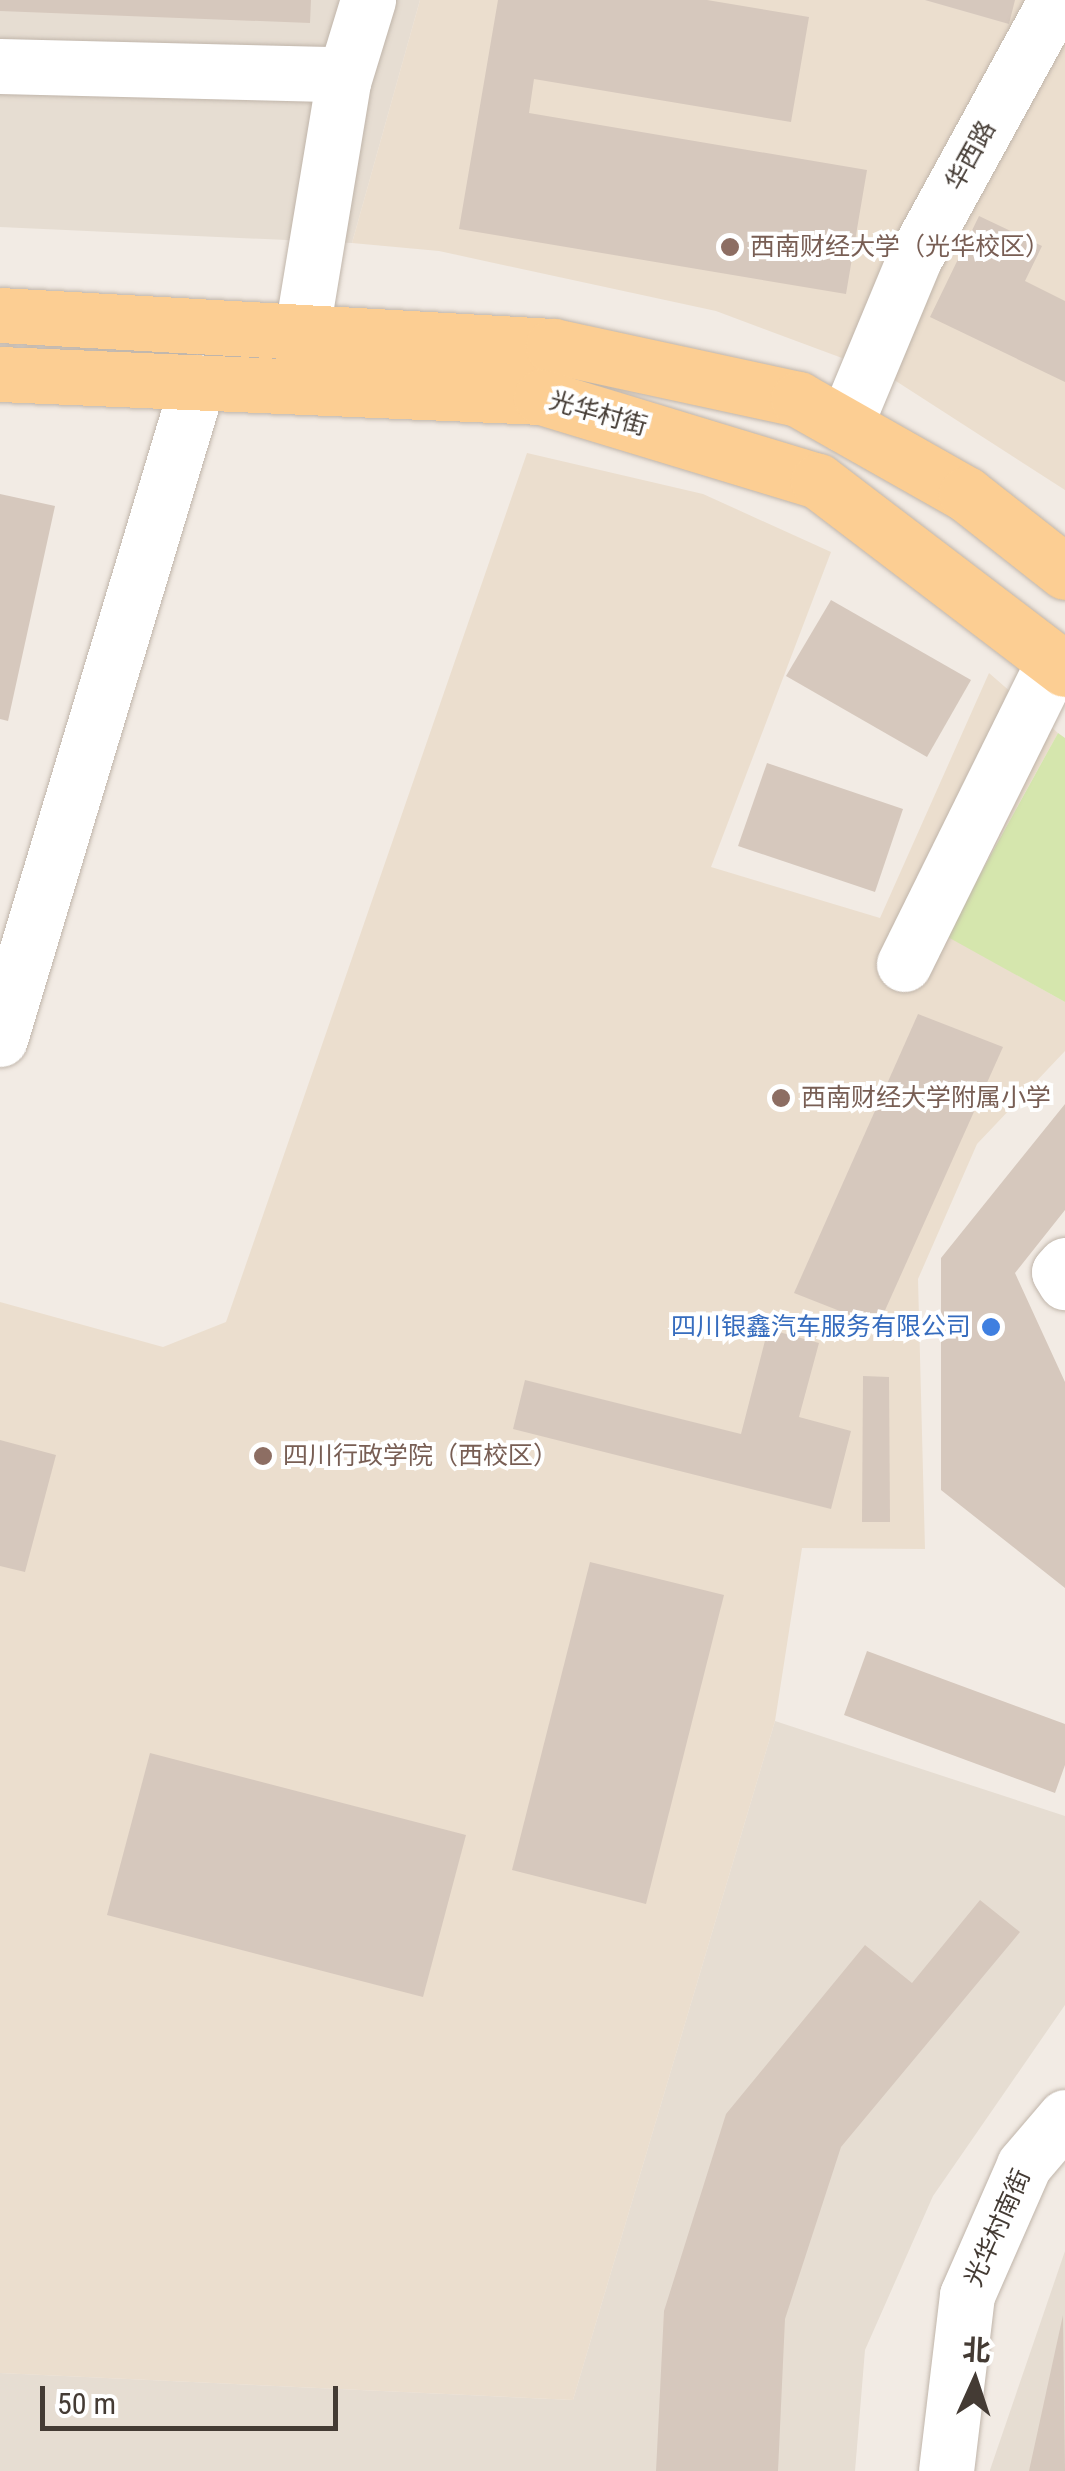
<!DOCTYPE html>
<meta charset="utf-8">
<style>
body{margin:0}
#map{position:relative;width:1065px;height:2471px;overflow:hidden;background:#f2ebe4;font-family:"Roboto Condensed","Noto Sans SC",sans-serif}
div>[style]{position:absolute}
[style*='--x']{left:calc(var(--x)*1px);top:calc(var(--y)*1px);width:calc(var(--w)*1px);rotate:calc(var(--a)*1deg)}
.residential>*{inset:0;background:#e6ddd2}
.education>*{inset:0;background:#ebdece}
.green>*{inset:0;background:#d5e6ad}
.building>*{inset:0;background:#d6c8bd}
.roads{filter:drop-shadow(0 0 2px #c0b5aa) drop-shadow(0 0 2px #c0b5aa)}
.minor>*{height:55px;margin:-27.5px;padding:0 27.5px;transform-origin:27.5px;border-radius:27.5px;background:#fff}
.major>*{height:55px;margin:-27.5px;padding:0 27.5px;transform-origin:27.5px;border-radius:27.5px;background:#fcce93}
.dots>*{width:28px;height:28px;translate:-50% -50%;box-sizing:border-box;border:5px solid #fff;border-radius:50%}
span{translate:-50% -50%;white-space:nowrap;text-align:center;line-height:1.15;-webkit-text-stroke:8px #fff;paint-order:stroke}
.street-label{font-size:25px;color:#443b34}
.education-label{font-size:25px;color:#785e54}
.left{translate:0 -50%;text-align:left}
.shop-label{font-size:25px;color:#366cbe}
.right{translate:-100% -50%;text-align:right}
.north{position:absolute;left:925px;top:2331px;width:100px;height:100px;-webkit-text-stroke:8px #fff;paint-order:stroke;rotate:3deg;font-size:28px;font-weight:700;line-height:40px;text-align:center;color:#443b34}
.north::after{content:'';display:block;margin:auto;width:35px;height:45px;background:#443b34;clip-path:polygon(50% 0,100% 100%,50% 72%,0 100%)}
.scale{position:absolute;left:40px;top:2386px;width:298px;height:45px;box-sizing:border-box;border:5px solid #443b34;border-top:0;padding-left:12px;font-size:30px;line-height:35px;white-space:nowrap;color:#443b34;-webkit-text-stroke:8px #fff;paint-order:stroke}
</style>
<div id="map">
<div class="residential">
<div style="clip-path:polygon(0 0,420px 0,352px 243px,0 227px)"></div>
<div style="clip-path:polygon(775px 1721px,1065px 1816px,1065px 2005px,933px 2196px,865px 2350px,855px 2471px,0 2471px,0 2373px,573px 2400px)"></div>
<div style="clip-path:polygon(1065px 2251px,1065px 2471px,990px 2471px,990px 2470px)"></div>
</div>
<div class="education">
<div style="clip-path:polygon(420px 0,1065px 0,1065px 490px,885px 374px,716px 311px,439px 251px,352px 243px)"></div>
<div style="clip-path:polygon(527px 453px,703px 494px,831px 552px,711px 867px,880px 918px,989px 673px,1058px 733px,946px 935px,1065px 1002px,1065px 1051px,977px 1144px,918px 1279px,925px 1549px,802px 1548px,775px 1721px,573px 2400px,0 2373px,0 1302px,163px 1347px,226px 1322px)"></div>
</div>
<div class="green">
<div style="clip-path:polygon(1058px 733px,1065px 738px,1065px 1002px,946px 936px)"></div>
</div>
<div class="building">
<div style="clip-path:polygon(0 0,311px 0,310px 23px,0 11px)"></div>
<div style="clip-path:polygon(498px 0,707px 0,809px 17px,791px 122px,534px 79px,529px 113px,867px 170px,846px 294px,459px 229px)"></div>
<div style="clip-path:polygon(925px 0,1015px 0,1009px 24px)"></div>
<div style="clip-path:polygon(979px 216px,1042px 246px,1025px 281px,1065px 301px,1065px 382px,930px 317px)"></div>
<div style="clip-path:polygon(0 494px,55px 506px,8px 721px,0 719px)"></div>
<div style="clip-path:polygon(831px 600px,971px 680px,927px 757px,786px 676px)"></div>
<div style="clip-path:polygon(767px 763px,903px 809px,875px 892px,738px 846px)"></div>
<div style="clip-path:polygon(918px 1014px,1003px 1047px,878px 1326px,794px 1293px)"></div>
<div style="clip-path:polygon(1065px 1104px,1065px 1210px,1015px 1273px,1065px 1382px,1065px 1588px,941px 1490px,941px 1258px)"></div>
<div style="clip-path:polygon(768px 1329px,819px 1343px,799px 1417px,851px 1431px,831px 1509px,513px 1429px,525px 1380px,741px 1434px)"></div>
<div style="clip-path:polygon(863px 1376px,889px 1377px,890px 1522px,862px 1522px)"></div>
<div style="clip-path:polygon(0 1440px,56px 1455px,25px 1572px,0 1566px)"></div>
<div style="clip-path:polygon(590px 1562px,724px 1595px,646px 1904px,512px 1870px)"></div>
<div style="clip-path:polygon(867px 1651px,1065px 1724px,1065px 1765px,1055px 1793px,844px 1715px)"></div>
<div style="clip-path:polygon(150px 1753px,466px 1835px,423px 1997px,107px 1915px)"></div>
<div style="clip-path:polygon(980px 1900px,1020px 1932px,841px 2147px,785px 2319px,778px 2471px,656px 2471px,664px 2311px,726px 2114px,865px 1945px,912px 1983px)"></div>
<div style="clip-path:polygon(1063px 2315px,1065px 2471px,1029px 2471px)"></div>
</div>
<div class="roads">
<div class="minor">
<div style="--x:0;--y:66;--w:328;--a:1.4"></div>
<div style="--x:328;--y:74;--w:17;--a:28"></div>
<div style="--x:302;--y:330;--w:251;--a:-80.6"></div>
<div style="--x:343;--y:82;--w:86;--a:-73"></div>
<div style="--x:845;--y:425;--w:180;--a:-67.4"></div>
<div style="--x:914;--y:259;--w:295;--a:-61.3"></div>
<div style="--x:904;--y:964;--w:338;--a:-63.7"></div>
<div style="--x:0;--y:1039;--w:686;--a:-73.23"></div>
<div style="--x:1065;--y:1265;--w:9;--a:131"></div>
<div style="--x:1059;--y:1272;--w:12;--a:59"></div>
<div style="--x:946;--y:2471;--w:177;--a:-83.2"></div>
<div style="--x:967;--y:2295;--w:142;--a:-66.3"></div>
<div style="--x:1024;--y:2165;--w:63;--a:-49.5"></div>
</div>
<div class="major">
<div style="--x:0;--y:315;--w:554;--a:3.21"></div>
<div style="--x:553;--y:346;--w:251;--a:12.2"></div>
<div style="--x:798;--y:399;--w:193;--a:29.5"></div>
<div style="--x:966;--y:494;--w:126;--a:38.2"></div>
<div style="--x:0;--y:374;--w:541;--a:2.43"></div>
<div style="--x:541;--y:397;--w:289;--a:16.9"></div>
<div style="--x:818;--y:481;--w:310;--a:37.3"></div>
</div>
</div>
<div class="dots">
<div style="left:730px;top:247px;background:#8d6e63"></div>
<div style="left:781px;top:1098px;background:#8d6e63"></div>
<div style="left:991px;top:1327px;background:#3f7fe0"></div>
<div style="left:263px;top:1456px;background:#8d6e63"></div>
</div>
<div class="street-label">
<span style="left:971px;top:156px;rotate:-61deg">华西路</span>
<span style="left:598px;top:414px;rotate:16deg">光华村街</span>
<span style="left:998px;top:2228px;rotate:-66deg">光华村南街</span>
</div>
<div class="education-label">
<span class="left" style="left:750px;top:247px">西南财经大学（光华校区）</span>
<span class="left" style="left:801px;top:1098px">西南财经大学附属小学</span>
<span class="left" style="left:283px;top:1456px">四川行政学院（西校区）</span>
</div>
<div class="shop-label">
<span class="right" style="left:971px;top:1327px">四川银鑫汽车服务有限公司</span>
</div>
<div class="north">北</div>
<div class="scale">50 m</div>
</div>
